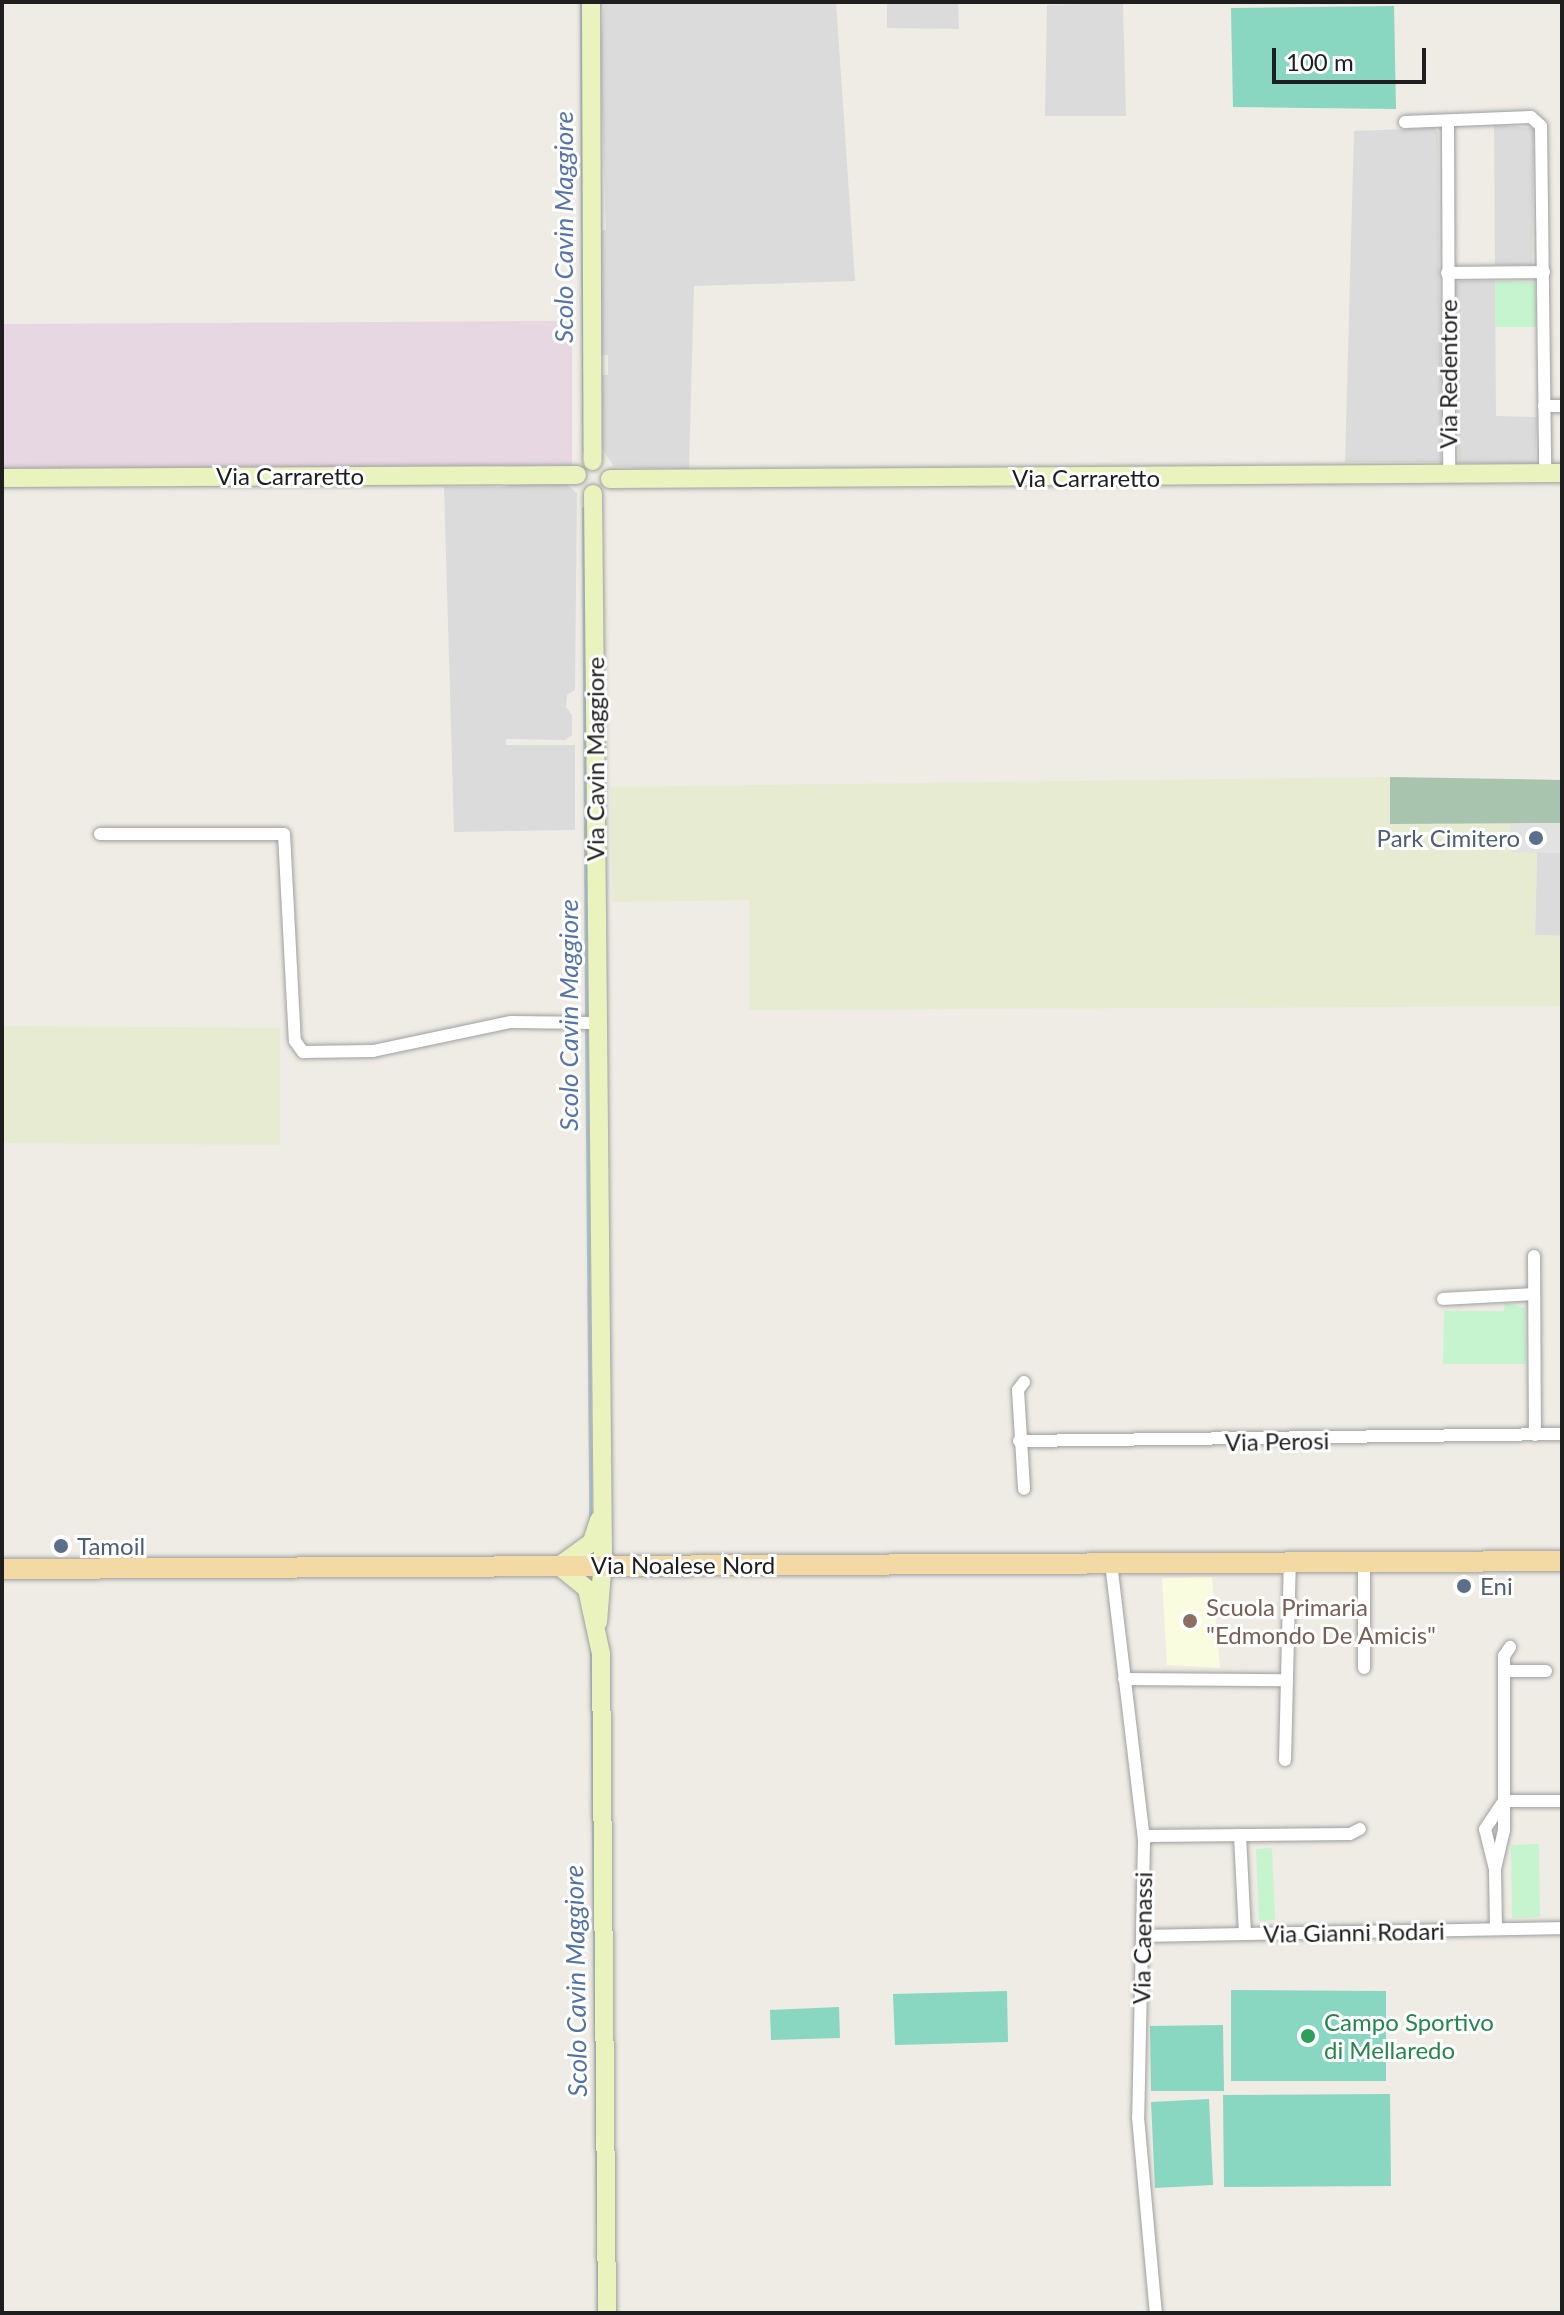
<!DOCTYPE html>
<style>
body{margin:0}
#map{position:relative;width:1564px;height:2315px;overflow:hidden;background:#eeece4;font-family:Lato,sans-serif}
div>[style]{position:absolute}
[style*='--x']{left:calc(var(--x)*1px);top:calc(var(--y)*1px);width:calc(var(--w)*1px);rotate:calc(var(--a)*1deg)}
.residential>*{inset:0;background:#dcdbdb}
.industrial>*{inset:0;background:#e6d7e2}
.education>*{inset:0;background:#f9fcdf}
.farmland>*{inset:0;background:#e6ebd1}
.cemetery>*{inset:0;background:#a8c4af}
.park>*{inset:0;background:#c5f4ce}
.pitch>*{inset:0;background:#89d6c1}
.parking>*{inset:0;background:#e2e2e2}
.stream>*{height:3px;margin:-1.5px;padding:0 1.5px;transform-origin:1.5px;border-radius:1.5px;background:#a9c8d7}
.roads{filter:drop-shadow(0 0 2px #9f9f9f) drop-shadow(0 0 2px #9f9f9f)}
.street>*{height:12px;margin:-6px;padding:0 6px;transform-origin:6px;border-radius:6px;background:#fff}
.secondary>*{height:18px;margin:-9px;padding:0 9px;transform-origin:9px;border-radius:9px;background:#eaf3bd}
.primary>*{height:20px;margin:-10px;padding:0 10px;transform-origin:10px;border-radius:10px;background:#f3daa4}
.dots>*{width:22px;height:22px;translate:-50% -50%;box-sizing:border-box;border:4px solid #fff;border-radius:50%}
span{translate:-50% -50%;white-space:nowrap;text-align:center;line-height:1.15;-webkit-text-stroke:6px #fff;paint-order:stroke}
.street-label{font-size:24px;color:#1e1e1e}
.service-label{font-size:24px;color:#4e5e75}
.right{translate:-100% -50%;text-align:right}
.left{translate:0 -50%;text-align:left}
.education-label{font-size:24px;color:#785e54}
.leisure-label{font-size:24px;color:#27864d}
.water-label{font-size:26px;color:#5373a4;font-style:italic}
.frame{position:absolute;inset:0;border:4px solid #1e1e1e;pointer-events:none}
.scale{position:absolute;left:1272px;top:48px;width:154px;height:36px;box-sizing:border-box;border:4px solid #1e1e1e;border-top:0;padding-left:10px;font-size:24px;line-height:28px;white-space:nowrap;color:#1e1e1e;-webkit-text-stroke:6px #fff;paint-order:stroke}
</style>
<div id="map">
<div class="residential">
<div style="clip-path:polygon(836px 2px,855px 281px,694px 286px,689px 469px,614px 467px,600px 445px,601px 375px,608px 375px,608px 355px,601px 355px,601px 231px,606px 230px,600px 48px,604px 3px)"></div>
<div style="clip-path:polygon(887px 2px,958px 2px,959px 29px,887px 28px)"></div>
<div style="clip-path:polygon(1123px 3px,1126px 116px,1045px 116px,1047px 5px)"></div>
<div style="clip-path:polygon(1494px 125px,1534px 128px,1532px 265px,1495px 265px)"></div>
<div style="clip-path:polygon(1434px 128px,1438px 132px,1441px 462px,1345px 462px,1354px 131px)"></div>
<div style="clip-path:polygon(1459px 281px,1495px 281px,1496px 416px,1537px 417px,1535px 464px,1459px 463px,1455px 285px)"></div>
<div style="clip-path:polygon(509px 483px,566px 484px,577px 493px,575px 690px,567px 695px,566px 707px,572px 715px,572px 735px,565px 740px,506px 739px,506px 745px,575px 745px,575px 830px,454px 832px,444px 487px,509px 487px)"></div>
<div style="clip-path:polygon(1537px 852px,1562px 853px,1562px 936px,1535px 935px)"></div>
</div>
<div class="industrial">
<div style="clip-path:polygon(572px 321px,572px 465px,2px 470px,2px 324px)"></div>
</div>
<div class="education">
<div style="clip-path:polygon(1212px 1577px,1220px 1668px,1167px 1665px,1162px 1578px)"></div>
</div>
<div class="farmland">
<div style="clip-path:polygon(1390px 777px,1390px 824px,1511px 824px,1511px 852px,1537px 852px,1535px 935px,1562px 936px,1562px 1006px,749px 1010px,749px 900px,613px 902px,610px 787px)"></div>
<div style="clip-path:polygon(2px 1026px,280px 1028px,280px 1145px,2px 1143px)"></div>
</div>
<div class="cemetery">
<div style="clip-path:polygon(1390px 777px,1562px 780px,1562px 823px,1390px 824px)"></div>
</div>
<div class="park">
<div style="clip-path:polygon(1495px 281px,1535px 282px,1536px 327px,1495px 327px)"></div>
<div style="clip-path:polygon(1505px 1303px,1525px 1308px,1526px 1364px,1443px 1364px,1444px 1311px,1504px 1311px)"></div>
<div style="clip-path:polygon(1539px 1844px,1540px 1917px,1512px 1918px,1511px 1845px)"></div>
<div style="clip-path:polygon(1272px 1848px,1275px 1920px,1259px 1921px,1256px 1849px)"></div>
</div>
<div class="pitch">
<div style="clip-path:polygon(1394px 6px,1396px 109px,1233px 107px,1231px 8px)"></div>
<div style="clip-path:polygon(1231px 1990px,1386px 1991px,1386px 2081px,1231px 2081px)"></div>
<div style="clip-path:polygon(1007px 1991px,1008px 2042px,895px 2045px,893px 1994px)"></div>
<div style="clip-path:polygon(839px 2007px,840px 2038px,771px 2040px,770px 2010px)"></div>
<div style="clip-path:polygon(1223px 2025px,1224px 2091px,1151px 2091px,1150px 2026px)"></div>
<div style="clip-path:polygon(1390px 2094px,1391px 2186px,1224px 2187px,1223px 2095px)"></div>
<div style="clip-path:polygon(1209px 2099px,1213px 2185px,1155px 2188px,1151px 2102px)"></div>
</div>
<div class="parking">
<div style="clip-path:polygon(1562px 823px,1562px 853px,1510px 852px,1511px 824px)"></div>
</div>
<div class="stream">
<div style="--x:581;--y:2;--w:449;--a:89.7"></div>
<div style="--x:583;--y:508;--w:510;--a:89.66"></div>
<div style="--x:586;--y:1026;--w:496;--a:89.5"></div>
<div style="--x:591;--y:1649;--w:664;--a:89.4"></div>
</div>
<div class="roads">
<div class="street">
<div style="--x:1405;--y:122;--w:126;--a:-2.3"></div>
<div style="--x:1531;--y:117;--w:13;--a:42"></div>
<div style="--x:1541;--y:126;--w:348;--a:89.3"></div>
<div style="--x:1448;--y:123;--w:352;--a:89.8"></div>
<div style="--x:1447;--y:273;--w:97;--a:-0.6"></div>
<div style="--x:1544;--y:406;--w:18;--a:0"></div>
<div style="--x:100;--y:834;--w:184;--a:0"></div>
<div style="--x:284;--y:834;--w:207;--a:87"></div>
<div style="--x:295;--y:1041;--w:14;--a:54"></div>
<div style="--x:303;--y:1052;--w:70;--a:-0.8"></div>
<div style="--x:373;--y:1051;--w:141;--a:-11.9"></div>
<div style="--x:511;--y:1022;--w:84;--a:0.7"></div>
<div style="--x:1534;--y:1256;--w:179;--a:89.7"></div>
<div style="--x:1443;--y:1299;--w:91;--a:-3.1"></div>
<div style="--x:1024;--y:1382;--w:10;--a:127"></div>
<div style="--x:1018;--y:1390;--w:99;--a:86.5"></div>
<div style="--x:1019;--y:1441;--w:543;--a:-0.74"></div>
<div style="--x:1111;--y:1563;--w:280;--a:83.2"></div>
<div style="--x:1144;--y:1841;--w:276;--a:91.2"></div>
<div style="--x:1138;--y:2117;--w:197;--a:84.8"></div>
<div style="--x:1364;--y:1668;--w:106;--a:-90"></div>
<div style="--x:1504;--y:1671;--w:42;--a:0"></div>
<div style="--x:1124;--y:1679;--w:163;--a:0.4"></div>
<div style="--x:1285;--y:1760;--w:198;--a:-88.6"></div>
<div style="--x:1504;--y:1801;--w:58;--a:0"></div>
<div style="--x:1240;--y:1835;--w:99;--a:87.1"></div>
<div style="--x:1144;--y:1841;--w:6;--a:-51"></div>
<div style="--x:1148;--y:1836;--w:202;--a:-0.6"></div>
<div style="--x:1350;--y:1834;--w:11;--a:-27"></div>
<div style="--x:1495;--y:1869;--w:39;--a:-77"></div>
<div style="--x:1504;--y:1831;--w:175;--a:-90"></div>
<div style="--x:1504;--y:1656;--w:11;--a:-56"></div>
<div style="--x:1496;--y:1928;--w:59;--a:-91"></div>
<div style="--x:1495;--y:1869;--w:41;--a:-104"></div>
<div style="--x:1485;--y:1829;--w:34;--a:-56"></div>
<div style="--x:1145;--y:1936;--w:417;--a:-1.1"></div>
</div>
<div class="secondary">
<div style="--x:591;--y:2;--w:459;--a:89.8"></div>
<div style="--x:2;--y:478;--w:575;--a:-0.3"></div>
<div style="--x:610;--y:479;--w:952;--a:-0.36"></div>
<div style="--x:593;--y:494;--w:1065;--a:89.46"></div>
<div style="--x:603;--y:1559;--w:63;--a:94.5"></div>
<div style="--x:599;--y:1520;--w:23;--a:108"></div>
<div style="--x:592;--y:1542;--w:41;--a:144"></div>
<div style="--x:559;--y:1566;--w:36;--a:39"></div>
<div style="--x:587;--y:1589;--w:66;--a:77.8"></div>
<div style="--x:601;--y:1654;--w:659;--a:89.48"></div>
</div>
<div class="primary">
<div style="--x:2;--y:1569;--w:1560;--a:-0.29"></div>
</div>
</div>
<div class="dots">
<div style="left:1536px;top:838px;background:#5c6f8a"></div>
<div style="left:61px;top:1546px;background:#5c6f8a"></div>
<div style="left:1464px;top:1586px;background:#5c6f8a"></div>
<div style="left:1190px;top:1621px;background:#8d6e63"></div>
<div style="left:1308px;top:2036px;background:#2e9e5b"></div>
</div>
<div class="street-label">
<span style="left:1448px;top:374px;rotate:-90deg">Via Redentore</span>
<span style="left:290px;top:476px">Via Carraretto</span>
<span style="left:1086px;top:478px">Via Carraretto</span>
<span style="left:595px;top:759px;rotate:-90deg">Via Cavin Maggiore</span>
<span style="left:1277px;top:1441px;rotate:-1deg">Via Perosi</span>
<span style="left:683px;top:1565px">Via Noalese Nord</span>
<span style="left:1354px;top:1932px;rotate:-1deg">Via Gianni Rodari</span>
<span style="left:1142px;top:1938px;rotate:-89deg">Via Caenassi</span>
</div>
<div class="service-label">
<span class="right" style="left:1520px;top:838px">Park Cimitero</span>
<span class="left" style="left:77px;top:1546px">Tamoil</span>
<span class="left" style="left:1480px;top:1586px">Eni</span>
</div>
<div class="education-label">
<span class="left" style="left:1206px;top:1621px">Scuola Primaria<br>"Edmondo De Amicis"</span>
</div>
<div class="leisure-label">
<span class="left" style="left:1324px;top:2036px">Campo Sportivo<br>di Mellaredo</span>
</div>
<div class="water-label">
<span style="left:564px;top:227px;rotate:-90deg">Scolo Cavin Maggiore</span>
<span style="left:569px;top:1015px;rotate:-90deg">Scolo Cavin Maggiore</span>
<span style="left:576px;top:1981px;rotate:-91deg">Scolo Cavin Maggiore</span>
</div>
<div class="frame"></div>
<div class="scale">100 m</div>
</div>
